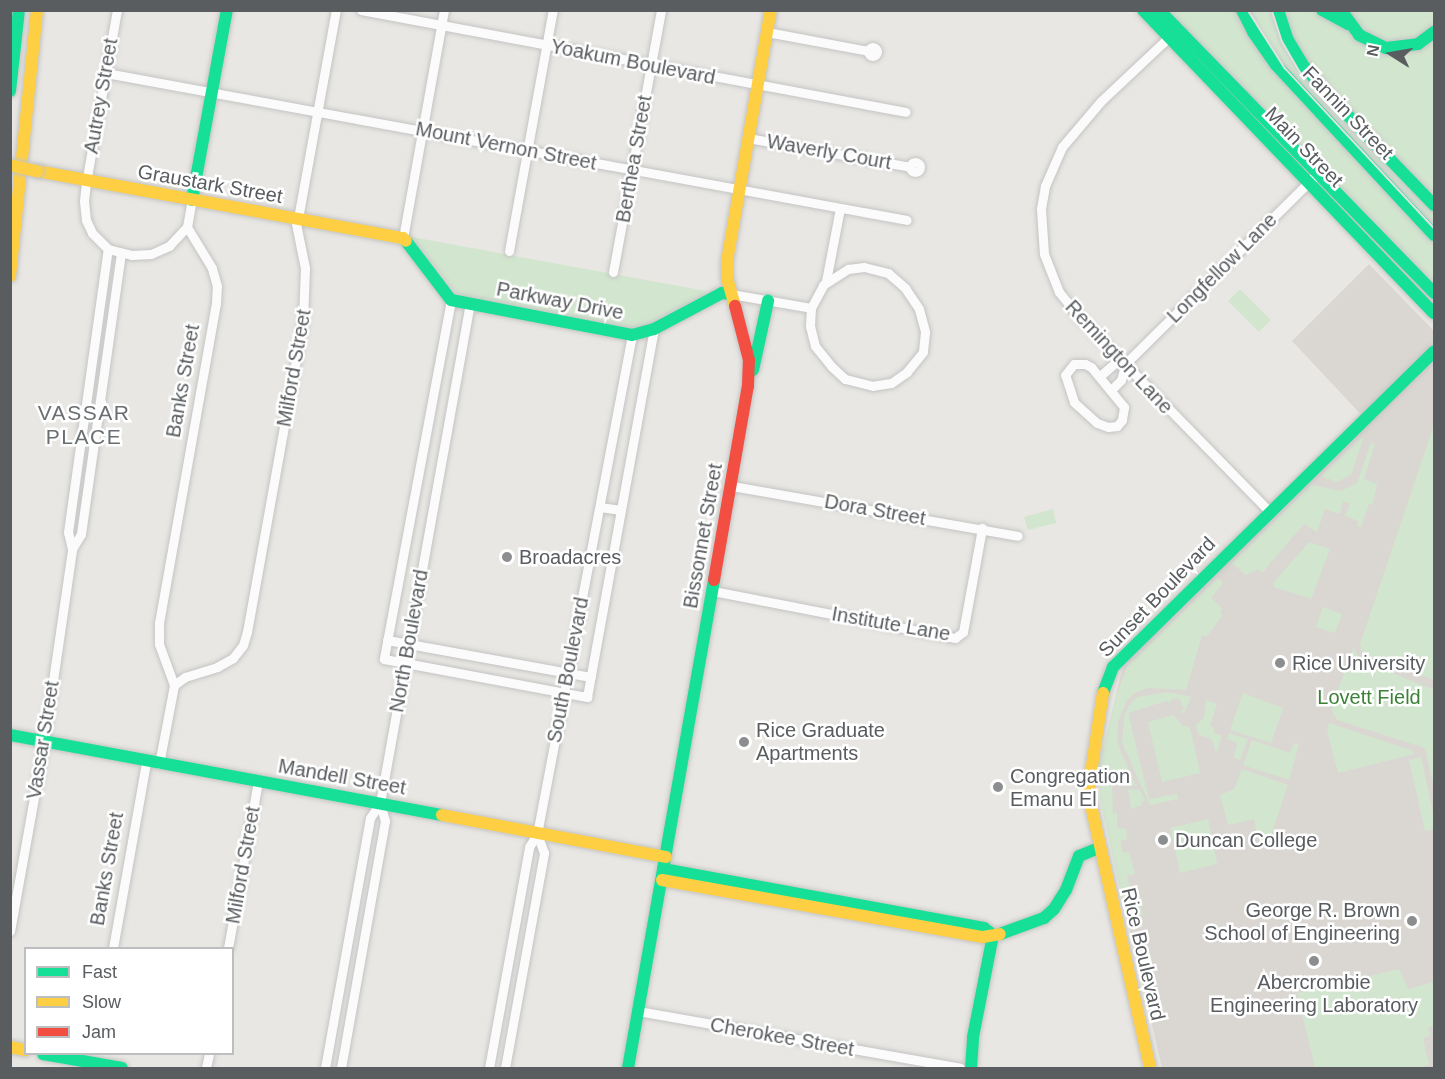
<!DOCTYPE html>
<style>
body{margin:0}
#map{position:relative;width:1445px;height:1079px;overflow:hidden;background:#e8e7e3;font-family:Arial,sans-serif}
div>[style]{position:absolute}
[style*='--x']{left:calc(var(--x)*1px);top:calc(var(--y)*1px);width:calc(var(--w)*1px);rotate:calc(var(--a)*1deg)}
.education>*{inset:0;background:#dad7d2}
.green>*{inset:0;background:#d2e5ce}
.roads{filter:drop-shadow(0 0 2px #c4c4c4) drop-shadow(0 0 2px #c4c4c4)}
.street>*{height:9px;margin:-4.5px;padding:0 4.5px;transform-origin:4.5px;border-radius:4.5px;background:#fcfbfb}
.street>.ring{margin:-4.5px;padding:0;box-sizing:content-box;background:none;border:9px solid #fcfbfb;border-radius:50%}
.fast>*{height:12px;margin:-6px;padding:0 6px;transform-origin:6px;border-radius:6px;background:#16e098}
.slow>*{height:12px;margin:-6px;padding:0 6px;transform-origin:6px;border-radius:6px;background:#ffcf43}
.jam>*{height:12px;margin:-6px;padding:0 6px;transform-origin:6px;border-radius:6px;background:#f24e42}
.tram>*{height:1.5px;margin:-0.75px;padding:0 0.75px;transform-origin:0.75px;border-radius:0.75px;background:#e1e1e0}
.bridges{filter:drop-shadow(0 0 2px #c5c5c5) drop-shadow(0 0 2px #c5c5c5)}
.slow-bridge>*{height:12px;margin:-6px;padding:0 6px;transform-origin:6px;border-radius:6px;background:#ffcf43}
.dots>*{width:16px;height:16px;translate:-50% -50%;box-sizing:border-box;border:3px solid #fff;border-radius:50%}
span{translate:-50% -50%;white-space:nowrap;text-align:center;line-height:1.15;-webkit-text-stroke:5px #fff;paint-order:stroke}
.street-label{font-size:20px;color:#595d60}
.poi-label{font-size:20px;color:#595d60}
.left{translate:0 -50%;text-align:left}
.right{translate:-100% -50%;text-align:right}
.park-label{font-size:20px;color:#3b8137}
.neighbourhood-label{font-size:21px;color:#6a6f72;letter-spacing:1.5px}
.frame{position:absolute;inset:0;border:12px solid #595d60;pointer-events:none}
.legend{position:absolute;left:24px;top:947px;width:210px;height:108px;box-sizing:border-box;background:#fff;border:2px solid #bdbebf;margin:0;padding:8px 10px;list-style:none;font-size:18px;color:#595d60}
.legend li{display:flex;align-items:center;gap:12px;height:30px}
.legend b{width:30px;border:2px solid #bdbebf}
.north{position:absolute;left:1361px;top:24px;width:60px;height:60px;-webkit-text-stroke:4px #fff;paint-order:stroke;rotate:281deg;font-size:16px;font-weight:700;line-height:24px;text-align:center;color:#595d60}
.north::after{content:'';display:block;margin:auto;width:21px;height:27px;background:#595d60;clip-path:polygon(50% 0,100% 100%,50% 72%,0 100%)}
</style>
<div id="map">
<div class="education">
<div style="clip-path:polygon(1369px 264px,1434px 331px,1434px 1068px,1162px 1068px,1100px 799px,1099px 765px,1123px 666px,1369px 423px,1292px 341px)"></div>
</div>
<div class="green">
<div style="clip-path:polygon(1169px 11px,1434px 11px,1434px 282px)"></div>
<div style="clip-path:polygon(412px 237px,706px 291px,704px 295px,641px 328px,632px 329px,464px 297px,456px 293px)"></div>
<div style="clip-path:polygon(1240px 289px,1271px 320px,1259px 332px,1228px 301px)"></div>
<div style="clip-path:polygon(1434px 425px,1434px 680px,1367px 655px,1361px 650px,1360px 644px)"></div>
<div style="clip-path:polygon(1364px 436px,1351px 475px,1337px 482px,1321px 476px)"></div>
<div style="clip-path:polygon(1371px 443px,1375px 444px,1364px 479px,1377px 484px,1373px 504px,1369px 504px,1361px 527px,1357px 526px,1358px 521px,1345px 516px,1350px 504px,1343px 501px,1340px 514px,1325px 509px,1317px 532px,1304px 524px,1262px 573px,1258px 569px,1246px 575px,1232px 563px,1312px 485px,1341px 491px,1357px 483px)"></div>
<div style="clip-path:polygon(1053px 509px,1056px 523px,1028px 530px,1024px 517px)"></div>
<div style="clip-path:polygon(1309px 542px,1330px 549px,1311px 599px,1274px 587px,1274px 582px)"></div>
<div style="clip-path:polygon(1218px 578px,1223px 583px,1211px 598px,1222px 608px,1220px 612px,1223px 615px,1207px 636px,1202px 635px,1186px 690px,1148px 688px,1136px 692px,1127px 700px,1118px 722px,1117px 736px,1118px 745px,1132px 777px,1099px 780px,1099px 765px,1116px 696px,1127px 667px)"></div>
<div style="clip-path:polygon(1323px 607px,1342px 614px,1335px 633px,1316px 627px)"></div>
<div style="clip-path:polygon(1353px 648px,1361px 660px,1434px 690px,1434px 787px,1425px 748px,1337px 720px,1331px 709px)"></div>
<div style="clip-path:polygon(1168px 692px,1191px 697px,1185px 711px,1181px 714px,1180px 711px,1184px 709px,1179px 698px,1170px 700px,1171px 703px,1166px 701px,1128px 713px,1149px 799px,1177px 794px,1178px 799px,1150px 805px,1122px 743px,1124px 717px,1129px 706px,1137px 697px)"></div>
<div style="clip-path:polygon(1243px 693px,1283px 708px,1271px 743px,1230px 730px)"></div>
<div style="clip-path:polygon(1206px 700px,1217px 704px,1210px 726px,1214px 728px,1213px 732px,1222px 736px,1216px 754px,1213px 742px,1210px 738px,1199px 735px,1196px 725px,1204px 718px)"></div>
<div style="clip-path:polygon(1173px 715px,1183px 726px,1190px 727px,1200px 773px,1162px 782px,1148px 722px)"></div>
<div style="clip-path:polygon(1329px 723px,1413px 751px,1414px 754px,1338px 773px,1327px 731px)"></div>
<div style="clip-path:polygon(1229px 733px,1248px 739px,1240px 760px,1233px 757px,1238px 743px,1227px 739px)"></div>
<div style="clip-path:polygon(1252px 740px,1290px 753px,1294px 743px,1299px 744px,1289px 780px,1243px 765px)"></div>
<div style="clip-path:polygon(1421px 757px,1434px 817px,1434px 829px,1425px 831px,1409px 760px)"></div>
<div style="clip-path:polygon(1242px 769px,1288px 785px,1271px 836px,1258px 839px,1254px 819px,1228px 825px,1220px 795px,1234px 789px)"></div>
<div style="clip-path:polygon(1133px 781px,1137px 786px,1112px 784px,1113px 813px,1117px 813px,1117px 828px,1126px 829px,1127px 839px,1120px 841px,1123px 853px,1129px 852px,1135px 874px,1127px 876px,1130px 887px,1136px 886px,1143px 915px,1126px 916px,1100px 799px,1099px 786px)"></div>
<div style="clip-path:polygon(1128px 789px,1140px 790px,1145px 801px,1141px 802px,1142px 805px,1131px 809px)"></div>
<div style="clip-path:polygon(1208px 819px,1217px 864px,1180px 873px,1170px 828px)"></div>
<div style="clip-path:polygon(1399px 969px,1408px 989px,1434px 982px,1434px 1026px,1428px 1028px,1430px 1036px,1423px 1038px,1429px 1065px,1414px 1068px,1315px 1068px,1297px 993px)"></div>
</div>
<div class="roads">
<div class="street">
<div style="--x:117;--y:10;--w:175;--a:100.2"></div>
<div style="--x:86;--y:182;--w:19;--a:96"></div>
<div style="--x:84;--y:201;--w:19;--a:84"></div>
<div style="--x:86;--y:220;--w:14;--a:65"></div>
<div style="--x:92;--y:233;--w:23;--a:45"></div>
<div style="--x:108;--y:249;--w:25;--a:14"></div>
<div style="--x:132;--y:255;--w:19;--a:-3"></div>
<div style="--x:151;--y:254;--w:20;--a:-24"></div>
<div style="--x:169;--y:246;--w:26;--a:-47"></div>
<div style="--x:361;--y:10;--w:554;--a:10.6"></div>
<div style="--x:767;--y:32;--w:104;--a:10.6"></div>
<div style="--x:1169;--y:37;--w:93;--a:136.7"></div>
<div style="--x:1101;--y:101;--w:60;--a:130.3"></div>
<div style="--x:1062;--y:147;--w:43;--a:113.6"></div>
<div style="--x:1045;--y:186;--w:23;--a:100"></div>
<div style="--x:1041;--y:209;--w:45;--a:86.2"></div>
<div style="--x:1044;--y:254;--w:41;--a:68.5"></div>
<div style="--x:1059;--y:292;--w:33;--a:51"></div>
<div style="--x:1080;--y:318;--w:272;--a:45.6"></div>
<div class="ring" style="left:868.5px;top:47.5px;width:0;height:0"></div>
<div style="--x:106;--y:73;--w:814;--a:10.4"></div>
<div style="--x:748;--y:138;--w:165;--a:10.1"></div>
<div class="ring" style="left:910px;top:162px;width:1px;height:1px"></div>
<div style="--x:403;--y:238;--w:232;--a:-79.8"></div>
<div style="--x:509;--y:251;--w:245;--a:-79.7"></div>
<div style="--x:864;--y:267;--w:25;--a:14"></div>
<div style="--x:888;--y:273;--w:23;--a:41"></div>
<div style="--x:905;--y:288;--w:25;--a:56"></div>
<div style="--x:919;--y:309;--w:24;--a:75"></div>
<div style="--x:925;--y:332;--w:20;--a:96"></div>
<div style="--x:923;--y:352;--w:26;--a:129"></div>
<div style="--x:907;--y:372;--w:19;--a:145"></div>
<div style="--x:891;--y:383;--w:18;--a:171"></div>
<div style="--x:873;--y:386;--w:29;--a:-166"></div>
<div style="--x:845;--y:379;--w:18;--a:-137"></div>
<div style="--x:832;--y:367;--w:27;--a:-129"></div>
<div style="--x:815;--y:346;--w:21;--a:-104"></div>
<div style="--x:810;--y:326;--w:18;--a:-87"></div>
<div style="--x:811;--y:308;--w:26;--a:-62"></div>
<div style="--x:823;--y:285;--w:30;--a:-33"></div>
<div style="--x:848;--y:269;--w:16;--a:-7"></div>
<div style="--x:613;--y:272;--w:266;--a:-79.6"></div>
<div style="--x:826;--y:281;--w:74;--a:-79.1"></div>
<div style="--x:731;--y:294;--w:81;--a:9.9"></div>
<div style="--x:451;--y:300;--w:365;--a:100.6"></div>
<div style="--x:384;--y:659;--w:207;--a:10.6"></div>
<div style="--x:587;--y:697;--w:374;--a:-79.7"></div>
<div style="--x:1126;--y:363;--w:264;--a:-44.7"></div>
<div style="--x:1074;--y:364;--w:11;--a:0"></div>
<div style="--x:1085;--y:364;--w:7;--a:27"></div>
<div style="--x:1091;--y:367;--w:52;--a:50.5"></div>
<div style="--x:1124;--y:407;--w:13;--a:99"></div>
<div style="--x:1122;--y:420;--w:8;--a:130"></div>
<div style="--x:1117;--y:426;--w:9;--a:174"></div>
<div style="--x:1108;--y:427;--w:12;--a:-160"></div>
<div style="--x:1097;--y:423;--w:31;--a:-138"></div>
<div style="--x:1074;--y:402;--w:28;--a:-108"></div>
<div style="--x:1065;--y:375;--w:14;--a:-51"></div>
<div style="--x:1100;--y:376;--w:20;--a:-41"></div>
<div style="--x:1115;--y:363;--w:11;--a:0"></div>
<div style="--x:1112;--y:389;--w:13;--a:-45"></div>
<div style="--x:1121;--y:380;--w:18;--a:-74"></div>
<div style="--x:732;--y:486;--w:290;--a:9.9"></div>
<div style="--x:600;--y:507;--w:21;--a:8"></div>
<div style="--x:72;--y:549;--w:17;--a:-59"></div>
<div style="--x:81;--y:534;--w:284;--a:-81.9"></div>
<div style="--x:713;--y:591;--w:247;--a:11"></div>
<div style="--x:955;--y:638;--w:10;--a:-37"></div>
<div style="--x:963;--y:632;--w:106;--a:-79.6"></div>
<div style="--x:387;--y:640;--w:207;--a:10.3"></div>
<div style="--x:174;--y:685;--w:14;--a:-36"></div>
<div style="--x:185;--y:677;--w:34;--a:-17"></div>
<div style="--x:217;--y:667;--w:18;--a:-29"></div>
<div style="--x:233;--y:658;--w:16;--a:-52"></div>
<div style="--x:243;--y:645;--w:14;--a:-73"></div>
<div style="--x:247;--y:632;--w:317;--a:-79.8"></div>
<div style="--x:303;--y:320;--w:52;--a:-87.8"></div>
<div style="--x:305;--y:268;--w:50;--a:-101.5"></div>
<div style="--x:295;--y:219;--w:7;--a:-56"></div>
<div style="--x:299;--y:213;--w:206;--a:-79.7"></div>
<div style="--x:159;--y:764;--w:80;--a:-79.2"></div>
<div style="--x:174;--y:685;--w:44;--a:-110.1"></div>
<div style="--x:159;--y:644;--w:21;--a:-90"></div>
<div style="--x:159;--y:623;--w:325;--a:-79.9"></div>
<div style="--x:216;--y:303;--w:17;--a:-87"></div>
<div style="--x:217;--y:286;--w:19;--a:-106"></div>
<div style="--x:212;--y:268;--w:48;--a:-121.4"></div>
<div style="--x:187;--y:227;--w:27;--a:-80"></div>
<div style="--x:10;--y:931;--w:192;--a:-79.8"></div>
<div style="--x:44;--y:742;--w:195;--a:-81.7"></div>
<div style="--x:72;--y:549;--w:17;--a:-103"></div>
<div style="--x:68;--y:532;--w:286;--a:-82"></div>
<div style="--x:113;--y:948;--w:189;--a:-79.9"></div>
<div style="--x:228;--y:948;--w:170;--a:-79.8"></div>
<div style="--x:638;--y:1011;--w:327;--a:10"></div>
<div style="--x:206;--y:1068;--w:14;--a:-78"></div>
<div style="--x:325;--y:1068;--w:254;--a:-79.8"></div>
<div style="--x:370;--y:818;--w:18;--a:-56"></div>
<div style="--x:341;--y:1068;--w:251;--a:-79.9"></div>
<div style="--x:385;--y:821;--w:19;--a:-106"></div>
<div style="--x:380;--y:803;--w:508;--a:-79.8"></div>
<div style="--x:489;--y:1068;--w:225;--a:-79.7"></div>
<div style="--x:529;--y:847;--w:15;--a:-58"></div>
<div style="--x:537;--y:834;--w:508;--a:-79.22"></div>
<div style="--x:505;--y:1068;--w:219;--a:-79.7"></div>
<div style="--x:544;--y:853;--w:20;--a:-110"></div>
</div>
<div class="fast">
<div style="--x:1143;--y:10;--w:420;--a:46.2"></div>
<div style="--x:1159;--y:10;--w:395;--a:45.8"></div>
<div style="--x:1242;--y:10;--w:25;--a:63"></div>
<div style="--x:1253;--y:32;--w:40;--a:55.1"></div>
<div style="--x:1276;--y:65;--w:232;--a:47.1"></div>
<div style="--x:1278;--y:10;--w:32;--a:72"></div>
<div style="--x:1288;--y:40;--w:29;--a:59"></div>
<div style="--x:1303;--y:65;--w:42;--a:49.8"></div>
<div style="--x:1330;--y:97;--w:150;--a:46.1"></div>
<div style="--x:1322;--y:10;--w:30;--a:28"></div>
<div style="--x:1341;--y:10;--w:31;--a:54"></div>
<div style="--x:1359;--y:35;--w:30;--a:26"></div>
<div style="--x:1386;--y:48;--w:32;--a:-7"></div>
<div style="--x:1418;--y:44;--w:20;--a:-37"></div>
<div style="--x:10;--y:91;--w:81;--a:-83.7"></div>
<div style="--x:192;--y:200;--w:193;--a:-79.6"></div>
<div style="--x:406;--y:241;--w:74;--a:52.7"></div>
<div style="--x:451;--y:300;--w:184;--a:10.9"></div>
<div style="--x:632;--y:335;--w:23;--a:-15"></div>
<div style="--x:654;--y:329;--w:77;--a:-27.9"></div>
<div style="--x:722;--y:293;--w:9;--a:6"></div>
<div style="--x:753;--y:370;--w:71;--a:-77.7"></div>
<div style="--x:1103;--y:693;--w:28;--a:-69"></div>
<div style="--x:1113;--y:667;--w:450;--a:-44.5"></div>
<div style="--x:10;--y:735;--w:439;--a:10.5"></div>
<div style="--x:663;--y:869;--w:326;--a:10.4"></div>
<div style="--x:984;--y:928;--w:11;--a:38"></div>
<div style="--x:1000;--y:934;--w:47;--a:-20"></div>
<div style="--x:1044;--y:918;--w:13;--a:-42"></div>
<div style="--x:1054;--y:909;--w:22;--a:-58"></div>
<div style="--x:1066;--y:890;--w:36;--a:-69"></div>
<div style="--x:1079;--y:856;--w:22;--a:-22"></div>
<div style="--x:43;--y:1054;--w:80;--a:10"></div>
<div style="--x:628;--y:1068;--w:496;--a:-80"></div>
<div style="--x:971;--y:1068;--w:31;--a:-86"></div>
<div style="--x:973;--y:1037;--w:104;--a:-78.9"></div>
</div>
<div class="slow">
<div style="--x:37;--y:171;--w:372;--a:10.4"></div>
<div style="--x:403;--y:238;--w:4;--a:45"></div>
<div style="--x:10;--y:276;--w:267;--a:-84.2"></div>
<div style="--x:735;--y:306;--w:29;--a:-106"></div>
<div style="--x:727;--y:278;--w:17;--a:-90"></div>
<div style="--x:727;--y:261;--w:255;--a:-80.1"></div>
<div style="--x:1103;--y:693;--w:100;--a:98.6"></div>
<div style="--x:1088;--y:792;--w:283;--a:77.3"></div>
<div style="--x:442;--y:815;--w:228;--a:10.6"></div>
<div style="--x:662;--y:880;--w:326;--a:10.1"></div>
<div style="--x:983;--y:937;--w:17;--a:-10"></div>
<div style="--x:10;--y:1047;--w:16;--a:11"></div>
</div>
<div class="jam">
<div style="--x:714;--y:580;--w:197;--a:-80.1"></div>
<div style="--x:748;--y:386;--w:26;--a:-88"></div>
<div style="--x:749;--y:360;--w:56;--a:-104.5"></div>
</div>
</div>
<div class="tram">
<div style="--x:1248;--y:10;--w:69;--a:57.5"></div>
<div style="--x:1285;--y:68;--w:219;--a:47"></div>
<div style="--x:1272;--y:10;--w:33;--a:72"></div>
<div style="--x:1282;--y:41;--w:44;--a:59.9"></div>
</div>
<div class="bridges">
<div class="slow-bridge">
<div style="--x:10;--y:165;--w:28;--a:13"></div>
</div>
</div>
<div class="dots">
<div style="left:507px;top:557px;background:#8b8d8e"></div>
<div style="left:1280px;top:663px;background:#8b8d8e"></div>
<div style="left:744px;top:742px;background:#8b8d8e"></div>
<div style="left:998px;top:787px;background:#8b8d8e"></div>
<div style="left:1163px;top:840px;background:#8b8d8e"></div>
<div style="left:1412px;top:921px;background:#8b8d8e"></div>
<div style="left:1314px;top:961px;background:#8b8d8e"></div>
</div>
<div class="street-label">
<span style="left:633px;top:62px;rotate:11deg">Yoakum Boulevard</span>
<span style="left:101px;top:96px;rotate:-80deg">Autrey Street</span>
<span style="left:1348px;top:113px;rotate:46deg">Fannin Street</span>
<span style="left:506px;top:146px;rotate:11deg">Mount Vernon Street</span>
<span style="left:1304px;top:147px;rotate:46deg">Main Street</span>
<span style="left:829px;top:152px;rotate:10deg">Waverly Court</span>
<span style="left:634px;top:159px;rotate:-80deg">Berthea Street</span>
<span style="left:210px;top:184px;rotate:10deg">Graustark Street</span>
<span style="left:1222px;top:268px;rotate:-45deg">Longfellow Lane</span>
<span style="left:560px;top:301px;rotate:11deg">Parkway Drive</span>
<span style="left:1119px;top:357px;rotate:47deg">Remington Lane</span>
<span style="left:294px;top:368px;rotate:-80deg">Milford Street</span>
<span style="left:183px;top:381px;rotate:-80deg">Banks Street</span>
<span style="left:875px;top:510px;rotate:10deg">Dora Street</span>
<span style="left:703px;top:536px;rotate:-80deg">Bissonnet Street</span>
<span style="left:1157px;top:597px;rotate:-46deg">Sunset Boulevard</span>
<span style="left:891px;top:624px;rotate:10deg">Institute Lane</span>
<span style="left:409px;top:641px;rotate:-80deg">North Boulevard</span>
<span style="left:568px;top:670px;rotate:-79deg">South Boulevard</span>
<span style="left:43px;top:740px;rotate:-81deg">Vassar Street</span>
<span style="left:342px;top:777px;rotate:10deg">Mandell Street</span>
<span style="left:243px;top:865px;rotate:-80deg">Milford Street</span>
<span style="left:107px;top:869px;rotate:-80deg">Banks Street</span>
<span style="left:1143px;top:954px;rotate:77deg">Rice Boulevard</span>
<span style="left:782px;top:1037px;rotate:10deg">Cherokee Street</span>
</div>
<div class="poi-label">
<span class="left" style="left:519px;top:557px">Broadacres</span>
<span class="left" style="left:1292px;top:663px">Rice University</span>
<span class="left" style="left:756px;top:742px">Rice Graduate<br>Apartments</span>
<span class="left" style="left:1010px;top:788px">Congregation<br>Emanu El</span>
<span class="left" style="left:1175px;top:840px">Duncan College</span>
<span class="right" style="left:1400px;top:922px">George R. Brown<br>School of Engineering</span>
<span style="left:1314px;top:994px">Abercrombie<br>Engineering Laboratory</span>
</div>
<div class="park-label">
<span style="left:1369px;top:697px">Lovett Field</span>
</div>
<div class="neighbourhood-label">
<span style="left:84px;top:425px">VASSAR<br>PLACE</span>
</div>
<div class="frame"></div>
<ul class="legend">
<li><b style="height:8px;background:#16e098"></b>Fast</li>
<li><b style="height:8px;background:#ffcf43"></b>Slow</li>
<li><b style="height:8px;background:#f24e42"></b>Jam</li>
</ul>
<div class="north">N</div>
</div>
